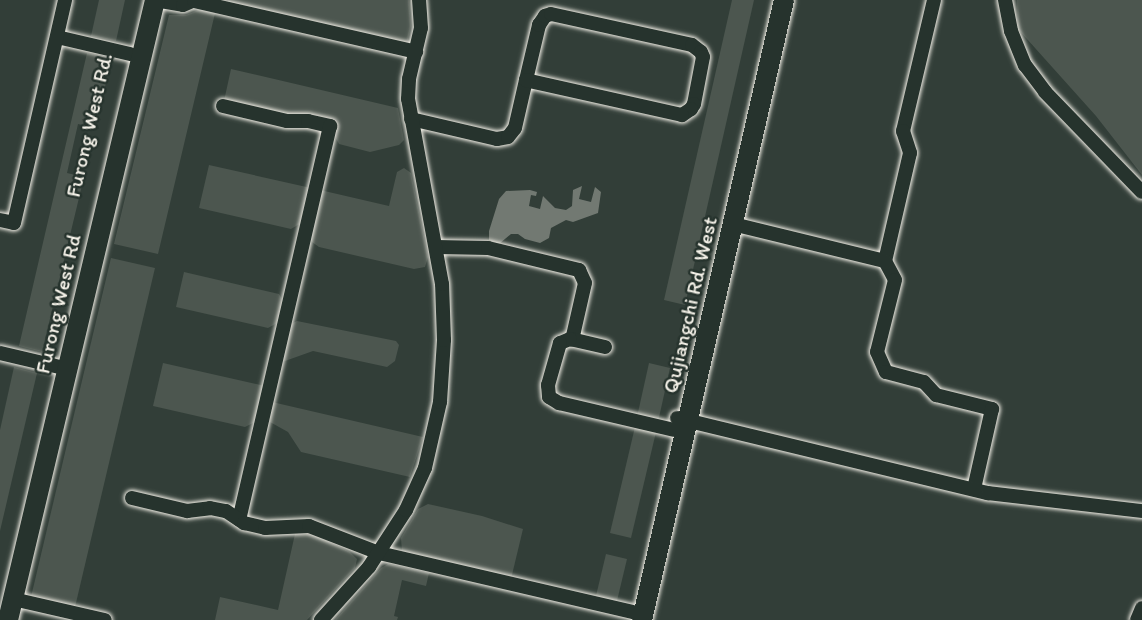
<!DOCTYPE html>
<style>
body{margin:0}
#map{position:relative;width:1142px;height:620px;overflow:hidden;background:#323e38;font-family:Itim,sans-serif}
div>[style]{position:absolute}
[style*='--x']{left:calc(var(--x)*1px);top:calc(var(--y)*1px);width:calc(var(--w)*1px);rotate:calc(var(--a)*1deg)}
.green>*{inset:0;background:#4c564f}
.water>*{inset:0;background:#727972}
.roads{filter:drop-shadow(0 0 2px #f4f1e8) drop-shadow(0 0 2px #f4f1e8)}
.street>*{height:14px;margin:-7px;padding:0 7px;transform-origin:7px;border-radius:7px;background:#26332d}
.secondary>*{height:20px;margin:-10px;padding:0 10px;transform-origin:10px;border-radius:10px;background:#26332d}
span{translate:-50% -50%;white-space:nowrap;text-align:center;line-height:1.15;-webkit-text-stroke:5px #26332d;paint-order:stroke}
.street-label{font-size:21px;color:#f4f1e8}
</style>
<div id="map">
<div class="green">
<div style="clip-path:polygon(99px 0,125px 0,116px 41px,91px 36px)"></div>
<div style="clip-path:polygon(228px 0,409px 0,411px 26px,407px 44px,228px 3px)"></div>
<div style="clip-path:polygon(732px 0,754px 0,685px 305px,664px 300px)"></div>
<div style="clip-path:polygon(1017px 0,1142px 0,1142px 175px,1096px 116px,1018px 29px)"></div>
<div style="clip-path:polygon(206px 7px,216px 9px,158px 254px,114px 244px,169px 15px,186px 15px)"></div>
<div style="clip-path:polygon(87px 53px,112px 58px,95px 128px,78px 124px,67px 173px,84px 177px,42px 352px,19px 346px)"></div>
<div style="clip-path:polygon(231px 69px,398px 108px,404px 140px,399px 145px,370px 152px,339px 144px,334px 135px,336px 122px,307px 116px,288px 116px,224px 101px)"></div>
<div style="clip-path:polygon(209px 165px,311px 188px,303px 222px,291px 229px,199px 208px)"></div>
<div style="clip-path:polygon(404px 168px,411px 173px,423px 232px,428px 257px,425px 267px,414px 269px,319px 247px,312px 242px,310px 238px,320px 190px,389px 206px,397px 172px)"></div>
<div style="clip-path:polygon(111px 258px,155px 268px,75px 607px,31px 597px)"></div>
<div style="clip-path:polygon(184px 272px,279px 294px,284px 303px,279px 322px,268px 328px,176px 307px)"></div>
<div style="clip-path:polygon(297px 321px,396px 341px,399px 345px,395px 361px,387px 367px,313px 351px,285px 361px,282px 359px,291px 324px)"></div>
<div style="clip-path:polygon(163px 363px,265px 386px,257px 421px,245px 427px,153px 406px)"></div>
<div style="clip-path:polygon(649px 363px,670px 368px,658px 422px,637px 417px)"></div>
<div style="clip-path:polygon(14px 367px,37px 373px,0 531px,0 430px)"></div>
<div style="clip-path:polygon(272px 402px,423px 437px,410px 477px,301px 452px,288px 432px,270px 422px)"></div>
<div style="clip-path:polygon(635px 427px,656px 432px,631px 538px,610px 533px)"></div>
<div style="clip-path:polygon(428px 504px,482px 516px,523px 529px,511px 579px,406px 554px,402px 551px,401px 538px,418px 509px)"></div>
<div style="clip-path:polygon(295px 534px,314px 535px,350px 552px,357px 559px,355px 568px,307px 620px,215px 620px,220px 597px,278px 610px)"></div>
<div style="clip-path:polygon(606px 554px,627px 559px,616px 605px,595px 600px)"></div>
<div style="clip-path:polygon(388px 564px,429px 573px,426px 586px,402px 580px,394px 616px,398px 617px,397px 620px,335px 620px,381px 568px)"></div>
</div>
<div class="water">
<div style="clip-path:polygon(582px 186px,579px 199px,591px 202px,595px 187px,601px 192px,598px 213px,573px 222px,566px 220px,551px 228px,549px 238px,540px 243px,525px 239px,518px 234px,511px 234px,499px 244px,489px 240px,489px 231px,499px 199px,506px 191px,530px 190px,537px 192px,536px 196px,531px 195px,529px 206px,540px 209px,543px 196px,555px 208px,566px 210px,572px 206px,573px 190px)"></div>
</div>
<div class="roads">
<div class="street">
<div style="--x:155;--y:0;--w:28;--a:10"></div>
<div style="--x:183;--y:5;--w:13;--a:-23"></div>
<div style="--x:934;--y:0;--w:135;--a:103.3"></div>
<div style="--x:903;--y:131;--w:23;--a:72"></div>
<div style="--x:910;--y:153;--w:111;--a:103"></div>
<div style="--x:885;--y:261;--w:21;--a:62"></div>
<div style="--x:895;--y:280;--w:74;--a:104"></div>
<div style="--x:877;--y:352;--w:22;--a:66"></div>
<div style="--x:886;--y:372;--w:39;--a:15"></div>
<div style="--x:924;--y:382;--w:18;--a:47"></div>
<div style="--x:936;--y:395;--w:58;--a:14"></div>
<div style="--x:992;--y:409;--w:82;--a:102.7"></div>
<div style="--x:1005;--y:0;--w:32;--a:79"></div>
<div style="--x:1011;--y:31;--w:37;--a:68"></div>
<div style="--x:1025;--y:65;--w:34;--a:53"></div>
<div style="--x:1045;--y:92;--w:139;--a:45.9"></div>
<div style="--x:194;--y:1;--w:228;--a:12.9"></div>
<div style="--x:57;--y:37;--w:75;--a:13.1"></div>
<div style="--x:223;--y:106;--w:66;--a:13.2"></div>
<div style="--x:287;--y:121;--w:21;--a:0"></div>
<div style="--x:308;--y:121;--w:23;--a:13"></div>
<div style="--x:330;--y:126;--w:404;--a:103"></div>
<div style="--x:411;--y:119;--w:88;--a:13.1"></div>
<div style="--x:497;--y:139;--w:11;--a:-10"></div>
<div style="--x:508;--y:137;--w:11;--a:-52"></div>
<div style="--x:515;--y:128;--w:49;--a:-77.1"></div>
<div style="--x:526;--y:80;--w:57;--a:-76.7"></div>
<div style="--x:539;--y:25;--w:11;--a:-56"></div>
<div style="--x:545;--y:16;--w:6;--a:-18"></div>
<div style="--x:551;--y:14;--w:144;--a:12.4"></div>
<div style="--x:692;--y:45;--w:11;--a:38"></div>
<div style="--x:701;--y:52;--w:5;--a:68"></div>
<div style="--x:703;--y:57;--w:48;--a:100.8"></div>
<div style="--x:694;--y:104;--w:6;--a:121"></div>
<div style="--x:691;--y:109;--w:11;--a:146"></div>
<div style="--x:682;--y:115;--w:160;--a:-167.4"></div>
<div style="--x:0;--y:220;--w:14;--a:12"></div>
<div style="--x:14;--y:223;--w:229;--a:-77.1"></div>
<div style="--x:733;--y:224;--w:156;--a:13.7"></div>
<div style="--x:437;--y:247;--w:51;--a:1.1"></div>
<div style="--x:488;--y:248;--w:94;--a:13.6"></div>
<div style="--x:579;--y:270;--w:14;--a:65"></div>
<div style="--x:585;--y:283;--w:58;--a:102.8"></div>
<div style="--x:605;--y:347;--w:36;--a:-167"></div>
<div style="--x:570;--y:339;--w:11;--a:158"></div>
<div style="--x:560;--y:343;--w:44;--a:105.9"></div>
<div style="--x:548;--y:385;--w:12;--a:85"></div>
<div style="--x:549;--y:397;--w:12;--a:31"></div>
<div style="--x:559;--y:403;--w:118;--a:13.2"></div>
<div style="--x:0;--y:353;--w:70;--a:13.2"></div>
<div style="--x:677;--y:418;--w:320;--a:13.6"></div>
<div style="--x:988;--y:493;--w:155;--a:6.7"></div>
<div style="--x:132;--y:498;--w:57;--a:13.3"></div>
<div style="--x:187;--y:511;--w:23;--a:-7"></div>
<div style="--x:210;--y:508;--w:16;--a:11"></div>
<div style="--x:226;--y:511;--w:22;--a:34"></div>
<div style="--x:244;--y:523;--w:22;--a:13"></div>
<div style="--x:265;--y:528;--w:44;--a:-2.6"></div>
<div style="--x:309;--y:526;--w:75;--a:21.1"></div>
<div style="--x:379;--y:553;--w:260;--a:13.1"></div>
<div style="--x:13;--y:599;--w:94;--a:12.9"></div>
<div style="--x:321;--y:620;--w:72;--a:-47.8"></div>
<div style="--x:369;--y:567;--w:68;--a:-57"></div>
<div style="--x:406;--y:510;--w:46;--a:-65.7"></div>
<div style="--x:425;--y:468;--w:68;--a:-77.2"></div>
<div style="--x:440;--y:402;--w:62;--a:-86.3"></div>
<div style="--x:444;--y:340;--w:56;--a:-92"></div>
<div style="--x:442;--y:284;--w:188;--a:-100.4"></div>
<div style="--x:408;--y:99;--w:20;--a:-87"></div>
<div style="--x:409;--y:79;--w:52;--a:-76.8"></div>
<div style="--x:421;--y:28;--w:28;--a:-94"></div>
<div style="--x:1137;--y:620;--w:13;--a:-67"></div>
</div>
<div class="secondary">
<div style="--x:8;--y:620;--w:637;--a:-76.66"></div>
<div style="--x:642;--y:620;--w:636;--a:-77.1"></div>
</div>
</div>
<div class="street-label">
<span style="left:89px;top:125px;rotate:-77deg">Furong West Rd.</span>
<span style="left:58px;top:304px;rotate:-77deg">Furong West Rd</span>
<span style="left:690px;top:305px;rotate:-77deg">Qujiangchi Rd. West</span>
</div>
</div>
